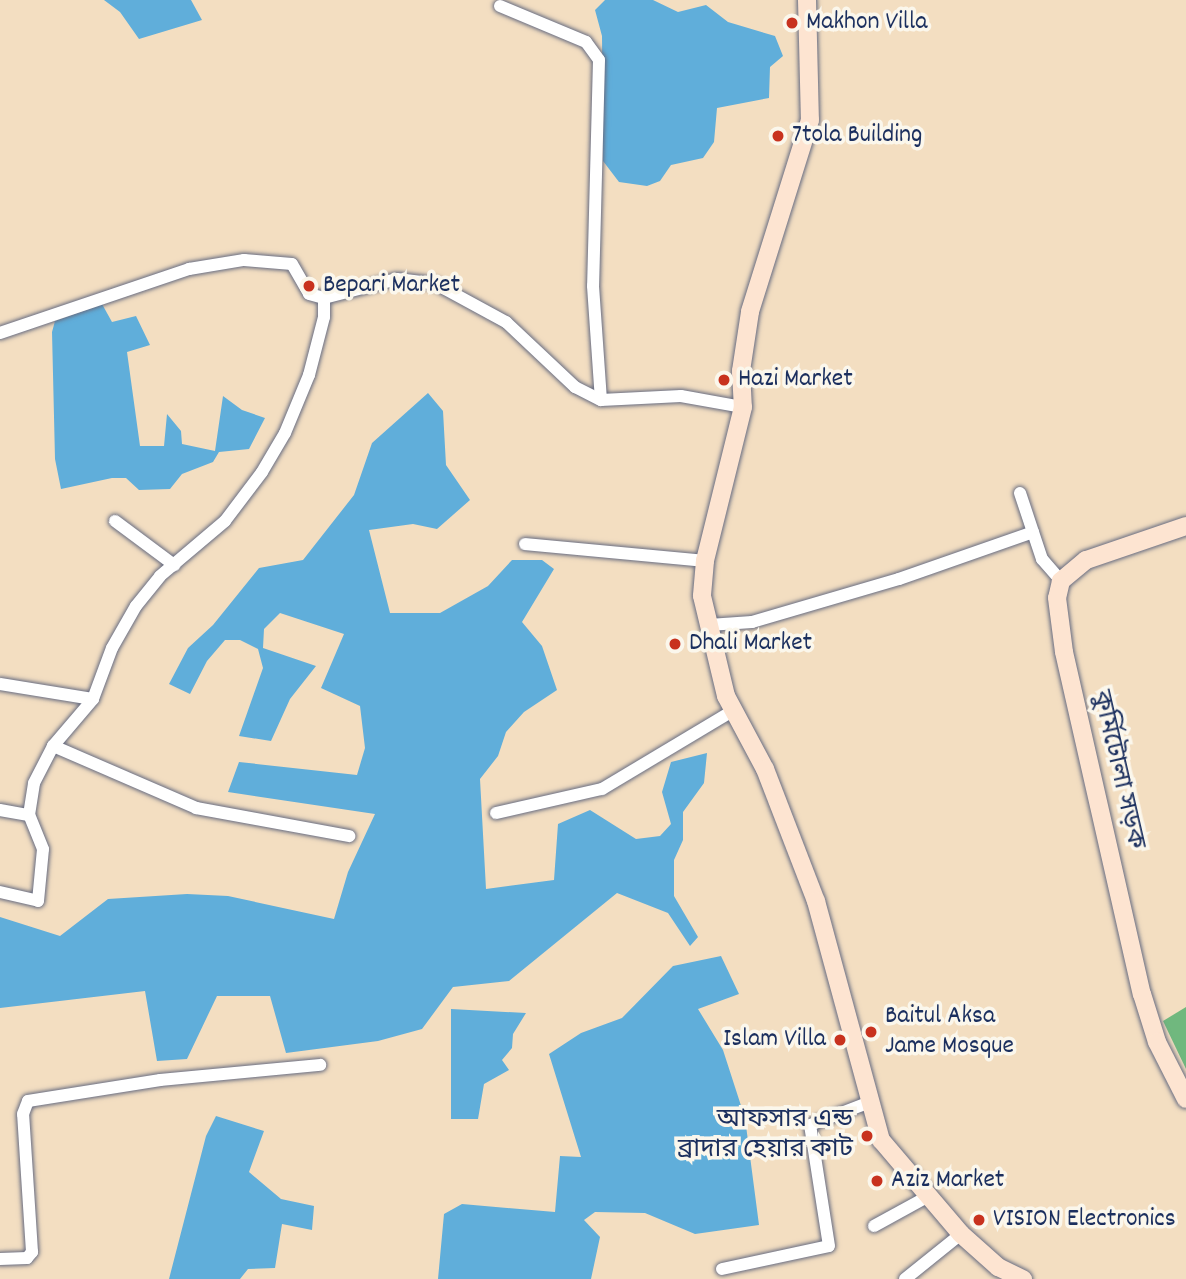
<!DOCTYPE html>
<meta charset="utf-8">
<style>
body{margin:0}
#map{position:relative;width:1186px;height:1279px;overflow:hidden;background:#f3dec1;font-family:Dekko,"Noto Sans Bengali",sans-serif}
div>[style]{position:absolute}
[style*='--x']{left:calc(var(--x)*1px);top:calc(var(--y)*1px);width:calc(var(--w)*1px);rotate:calc(var(--a)*1deg)}
.forest>*{inset:0;background:#70b87e}
.water>*{inset:0;background:#60aeda}
.roads{filter:drop-shadow(0 0 2px #676c81) drop-shadow(0 0 2px #676c81)}
.street>*{height:12px;margin:-6px;padding:0 6px;transform-origin:6px;border-radius:6px;background:#fff}
.secondary>*{height:18px;margin:-9px;padding:0 9px;transform-origin:9px;border-radius:9px;background:#fde4d1}
.dots>*{width:19px;height:19px;translate:-50% -50%;box-sizing:border-box;border:4px solid #fbf7ec;border-radius:50%}
span{translate:-50% -50%;white-space:nowrap;text-align:center;line-height:1.15;-webkit-text-stroke:7px #fbf7ec;paint-order:stroke}
.poi-label{font-size:26px;color:#1b2f5e}
.left{translate:0 -50%;text-align:left}
.right{translate:-100% -50%;text-align:right}
.street-label{font-size:26px;color:#1b2f5e}
</style>
<div id="map">
<div class="forest">
<div style="clip-path:polygon(1186px 1007px,1186px 1069px,1163px 1021px)"></div>
</div>
<div class="water">
<div style="clip-path:polygon(104px 0,191px 0,202px 20px,139px 39px,120px 12px)"></div>
<div style="clip-path:polygon(605px 0,653px 0,678px 12px,706px 5px,728px 22px,775px 36px,783px 56px,770px 67px,769px 98px,717px 108px,714px 142px,703px 158px,671px 165px,660px 181px,647px 186px,619px 182px,603px 161px,602px 36px,595px 10px)"></div>
<div style="clip-path:polygon(102px 304px,112px 322px,136px 316px,150px 345px,127px 352px,140px 446px,164px 446px,167px 414px,181px 431px,182px 444px,215px 451px,223px 396px,242px 410px,265px 418px,249px 449px,219px 452px,213px 462px,182px 474px,170px 489px,139px 490px,126px 478px,112px 478px,61px 489px,55px 459px,52px 332px,55px 321px)"></div>
<div style="clip-path:polygon(428px 393px,443px 411px,446px 465px,470px 500px,437px 529px,413px 524px,369px 530px,390px 613px,440px 613px,488px 586px,512px 560px,542px 560px,554px 569px,522px 622px,542px 646px,557px 690px,524px 712px,506px 732px,498px 756px,480px 779px,486px 889px,554px 880px,558px 824px,590px 810px,636px 839px,660px 836px,671px 824px,662px 792px,671px 762px,707px 753px,704px 783px,683px 812px,683px 840px,674px 860px,674px 896px,698px 937px,690px 946px,668px 913px,617px 893px,509px 981px,453px 987px,422px 1029px,378px 1041px,286px 1053px,270px 996px,217px 996px,187px 1059px,157px 1061px,145px 991px,0 1008px,0 917px,60px 936px,108px 899px,187px 894px,228px 896px,334px 919px,348px 872px,375px 814px,228px 792px,239px 762px,357px 775px,365px 748px,360px 706px,321px 688px,344px 634px,280px 613px,264px 629px,263px 648px,316px 666px,290px 699px,271px 741px,239px 736px,263px 668px,258px 649px,240px 640px,225px 640px,207px 661px,190px 694px,169px 684px,188px 648px,213px 625px,259px 568px,303px 560px,354px 495px,372px 443px)"></div>
<div style="clip-path:polygon(721px 956px,739px 994px,698px 1009px,723px 1050px,745px 1118px,759px 1225px,695px 1234px,645px 1213px,595px 1212px,584px 1220px,600px 1237px,591px 1279px,438px 1279px,444px 1214px,462px 1204px,555px 1212px,560px 1156px,581px 1157px,549px 1054px,581px 1033px,622px 1018px,673px 966px)"></div>
<div style="clip-path:polygon(451px 1009px,526px 1013px,513px 1034px,512px 1048px,502px 1060px,509px 1070px,484px 1084px,478px 1119px,451px 1119px)"></div>
<div style="clip-path:polygon(216px 1116px,264px 1131px,249px 1172px,281px 1199px,314px 1206px,312px 1230px,282px 1224px,275px 1268px,248px 1269px,240px 1279px,169px 1279px,206px 1136px)"></div>
</div>
<div class="roads">
<div class="street">
<div style="--x:500;--y:6;--w:93;--a:22.7"></div>
<div style="--x:586;--y:42;--w:22;--a:54"></div>
<div style="--x:599;--y:60;--w:226;--a:91.5"></div>
<div style="--x:593;--y:286;--w:114;--a:86"></div>
<div style="--x:0;--y:333;--w:200;--a:-18.7"></div>
<div style="--x:189;--y:269;--w:56;--a:-9.3"></div>
<div style="--x:244;--y:260;--w:48;--a:4.8"></div>
<div style="--x:292;--y:264;--w:34;--a:60"></div>
<div style="--x:309;--y:294;--w:16;--a:15"></div>
<div style="--x:1020;--y:493;--w:70;--a:71.6"></div>
<div style="--x:1042;--y:559;--w:29;--a:49"></div>
<div style="--x:115;--y:521;--w:74;--a:36.7"></div>
<div style="--x:525;--y:544;--w:181;--a:5.4"></div>
<div style="--x:709;--y:625;--w:43;--a:-4"></div>
<div style="--x:752;--y:622;--w:153;--a:-16.3"></div>
<div style="--x:899;--y:579;--w:142;--a:-19.3"></div>
<div style="--x:0;--y:684;--w:94;--a:9.2"></div>
<div style="--x:53;--y:746;--w:156;--a:23.4"></div>
<div style="--x:196;--y:808;--w:156;--a:10.4"></div>
<div style="--x:0;--y:810;--w:29;--a:10"></div>
<div style="--x:496;--y:813;--w:109;--a:-12.8"></div>
<div style="--x:602;--y:789;--w:154;--a:-30.9"></div>
<div style="--x:0;--y:892;--w:39;--a:13"></div>
<div style="--x:38;--y:901;--w:52;--a:-84.5"></div>
<div style="--x:43;--y:849;--w:37;--a:-112"></div>
<div style="--x:29;--y:815;--w:32;--a:-81"></div>
<div style="--x:34;--y:783;--w:42;--a:-62.8"></div>
<div style="--x:53;--y:746;--w:62;--a:-49.6"></div>
<div style="--x:93;--y:699;--w:54;--a:-69.6"></div>
<div style="--x:112;--y:648;--w:48;--a:-60.3"></div>
<div style="--x:136;--y:606;--w:38;--a:-51"></div>
<div style="--x:160;--y:576;--w:85;--a:-40.2"></div>
<div style="--x:225;--y:521;--w:61;--a:-52.9"></div>
<div style="--x:262;--y:472;--w:45;--a:-59.5"></div>
<div style="--x:285;--y:433;--w:63;--a:-67.5"></div>
<div style="--x:309;--y:375;--w:60;--a:-75.5"></div>
<div style="--x:324;--y:317;--w:19;--a:-90"></div>
<div style="--x:324;--y:298;--w:75;--a:-14.6"></div>
<div style="--x:397;--y:279;--w:39;--a:7"></div>
<div style="--x:436;--y:284;--w:80;--a:28.5"></div>
<div style="--x:506;--y:322;--w:95;--a:43.3"></div>
<div style="--x:575;--y:387;--w:29;--a:27"></div>
<div style="--x:601;--y:400;--w:80;--a:-2.9"></div>
<div style="--x:681;--y:396;--w:63;--a:10.1"></div>
<div style="--x:874;--y:1226;--w:60;--a:-28.7"></div>
<div style="--x:0;--y:1259;--w:27;--a:-2"></div>
<div style="--x:27;--y:1258;--w:8;--a:-50"></div>
<div style="--x:32;--y:1252;--w:138;--a:-93.7"></div>
<div style="--x:23;--y:1114;--w:14;--a:-69"></div>
<div style="--x:28;--y:1101;--w:134;--a:-9"></div>
<div style="--x:160;--y:1080;--w:161;--a:-5.4"></div>
<div style="--x:722;--y:1269;--w:109;--a:-12.1"></div>
<div style="--x:829;--y:1246;--w:122;--a:-98.9"></div>
<div style="--x:810;--y:1125;--w:64;--a:-21"></div>
<div style="--x:905;--y:1279;--w:72;--a:-38.8"></div>
</div>
<div class="secondary">
<div style="--x:807;--y:0;--w:120;--a:88.6"></div>
<div style="--x:810;--y:120;--w:201;--a:107.4"></div>
<div style="--x:750;--y:312;--w:60;--a:98.7"></div>
<div style="--x:741;--y:371;--w:36;--a:87"></div>
<div style="--x:743;--y:407;--w:159;--a:103.9"></div>
<div style="--x:705;--y:561;--w:35;--a:95"></div>
<div style="--x:702;--y:596;--w:103;--a:76.5"></div>
<div style="--x:726;--y:696;--w:83;--a:61.9"></div>
<div style="--x:765;--y:769;--w:142;--a:68.9"></div>
<div style="--x:816;--y:901;--w:248;--a:74.8"></div>
<div style="--x:881;--y:1140;--w:123;--a:49.6"></div>
<div style="--x:961;--y:1234;--w:50;--a:41.7"></div>
<div style="--x:998;--y:1267;--w:28;--a:26"></div>
<div style="--x:1186;--y:526;--w:106;--a:161.2"></div>
<div style="--x:1086;--y:560;--w:33;--a:140"></div>
<div style="--x:1061;--y:581;--w:17;--a:103"></div>
<div style="--x:1057;--y:598;--w:54;--a:82.6"></div>
<div style="--x:1064;--y:652;--w:351;--a:77.2"></div>
<div style="--x:1142;--y:994;--w:50;--a:72.6"></div>
<div style="--x:1157;--y:1042;--w:64;--a:63"></div>
</div>
</div>
<div class="dots">
<div style="left:792px;top:23px;background:#c8321e"></div>
<div style="left:778px;top:136px;background:#c8321e"></div>
<div style="left:309px;top:286px;background:#c8321e"></div>
<div style="left:724px;top:380px;background:#c8321e"></div>
<div style="left:675px;top:644px;background:#c8321e"></div>
<div style="left:871px;top:1032px;background:#c8321e"></div>
<div style="left:840px;top:1040px;background:#c8321e"></div>
<div style="left:867px;top:1136px;background:#c8321e"></div>
<div style="left:877px;top:1181px;background:#c8321e"></div>
<div style="left:979px;top:1220px;background:#c8321e"></div>
</div>
<div class="poi-label">
<span class="left" style="left:806px;top:23px">Makhon Villa</span>
<span class="left" style="left:792px;top:136px">7tola Building</span>
<span class="left" style="left:323px;top:286px">Bepari Market</span>
<span class="left" style="left:738px;top:380px">Hazi Market</span>
<span class="left" style="left:689px;top:644px">Dhali Market</span>
<span class="left" style="left:885px;top:1032px">Baitul Aksa<br>Jame Mosque</span>
<span class="right" style="left:826px;top:1040px">Islam Villa</span>
<span class="right" style="left:853px;top:1136px">আফসার এন্ড<br>ব্রাদার হেয়ার কাট</span>
<span class="left" style="left:891px;top:1181px">Aziz Market</span>
<span class="left" style="left:993px;top:1220px">VISION Electronics</span>
</div>
<div class="street-label">
<span style="left:1117px;top:770px;rotate:77deg">কুর্মিটোলা সড়ক</span>
</div>
</div>
